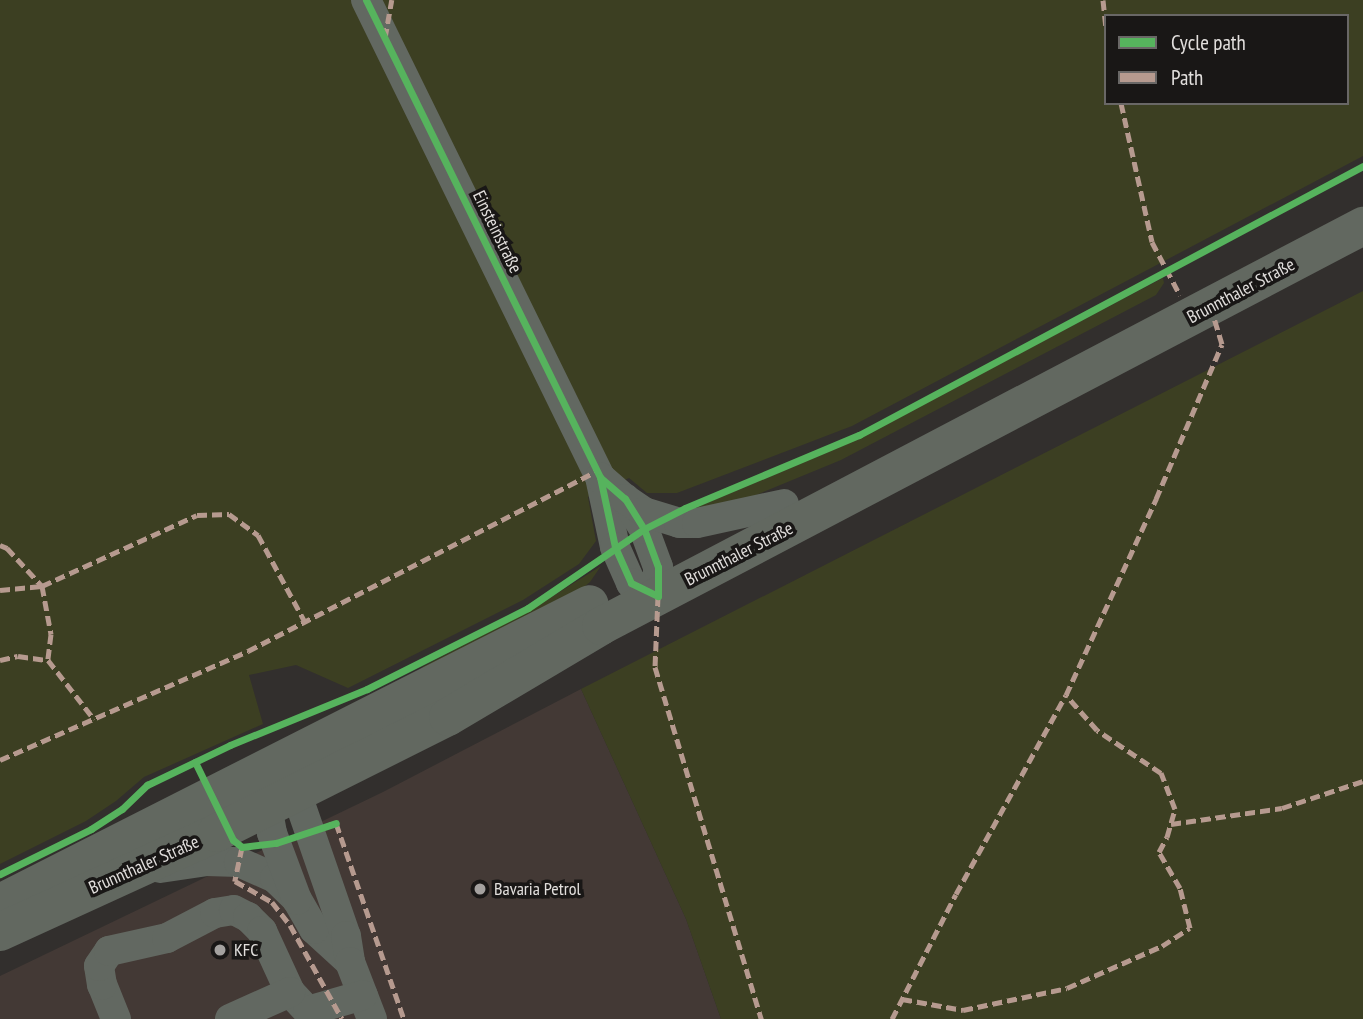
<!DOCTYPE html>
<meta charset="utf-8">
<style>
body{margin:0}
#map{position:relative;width:1363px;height:1019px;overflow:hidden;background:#322f2d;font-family:"PT Sans Narrow",sans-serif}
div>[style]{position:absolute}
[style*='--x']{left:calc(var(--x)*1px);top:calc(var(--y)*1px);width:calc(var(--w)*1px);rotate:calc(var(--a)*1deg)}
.built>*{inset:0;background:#433935}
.green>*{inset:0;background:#3c3f22}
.minor>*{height:30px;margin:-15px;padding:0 15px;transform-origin:15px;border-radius:15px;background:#626861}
.major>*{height:38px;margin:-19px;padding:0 19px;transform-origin:19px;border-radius:19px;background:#626860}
.quiet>*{height:5px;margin-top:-2.5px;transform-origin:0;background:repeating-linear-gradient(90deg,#b69a8f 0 10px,transparent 0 15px)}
.cycleway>*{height:7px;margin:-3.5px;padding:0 3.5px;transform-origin:3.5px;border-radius:3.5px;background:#56b35d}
.dots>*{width:19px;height:19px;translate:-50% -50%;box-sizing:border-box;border:4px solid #191716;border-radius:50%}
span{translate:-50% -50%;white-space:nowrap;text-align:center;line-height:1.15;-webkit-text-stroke:7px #191716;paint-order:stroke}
.street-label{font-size:18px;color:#e2dfdd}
.poi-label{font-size:18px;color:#e2dfdd}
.left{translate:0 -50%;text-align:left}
.legend{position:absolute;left:1104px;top:14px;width:245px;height:91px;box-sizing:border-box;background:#191716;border:2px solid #696766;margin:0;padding:9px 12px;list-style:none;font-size:21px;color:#e2dfdd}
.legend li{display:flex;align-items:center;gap:14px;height:35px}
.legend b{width:35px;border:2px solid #696766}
</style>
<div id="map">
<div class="built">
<div style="clip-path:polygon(581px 689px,686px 919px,721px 1019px,0 1019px,0 976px,383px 792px)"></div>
</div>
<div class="green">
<div style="clip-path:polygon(evenodd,0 0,1363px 0,1363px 156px,852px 426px,677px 493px,647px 493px,629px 478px,588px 497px,596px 541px,579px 564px,523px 600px,348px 688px,296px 665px,249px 675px,263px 724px,144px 777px,116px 801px,86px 821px,0 864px,0 0,1106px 16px,1347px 16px,1347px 103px,1106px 103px,1106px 16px)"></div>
<div style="clip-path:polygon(1163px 278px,1164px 283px,1156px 295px,841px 460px,739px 502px,688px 511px,845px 445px)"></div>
<div style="clip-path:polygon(1363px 291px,1363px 1019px,721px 1019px,686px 919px,581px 689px)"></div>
<div style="clip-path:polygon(601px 566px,590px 582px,568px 600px,427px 675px,422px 667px,529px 611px)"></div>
</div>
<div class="minor">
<div style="--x:366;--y:0;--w:531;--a:63.87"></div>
<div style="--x:600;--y:477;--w:72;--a:77.9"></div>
<div style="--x:615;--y:547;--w:39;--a:66"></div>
<div style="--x:631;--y:583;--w:30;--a:26"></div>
<div style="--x:658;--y:596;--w:29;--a:-90"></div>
<div style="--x:658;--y:567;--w:40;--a:-110.2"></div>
<div style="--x:644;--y:529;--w:36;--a:-122"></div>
<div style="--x:625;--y:499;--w:33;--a:-139"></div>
<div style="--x:625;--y:499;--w:23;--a:34"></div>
<div style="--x:644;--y:512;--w:37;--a:17"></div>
<div style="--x:679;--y:523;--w:18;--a:0"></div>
<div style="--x:697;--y:523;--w:89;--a:-12.3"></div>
<div style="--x:160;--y:868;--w:48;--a:-8.5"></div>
<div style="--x:207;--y:861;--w:32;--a:2"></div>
<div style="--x:239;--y:862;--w:39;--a:24"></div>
<div style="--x:275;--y:878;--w:28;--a:44"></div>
<div style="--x:350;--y:962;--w:49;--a:-137.5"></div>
<div style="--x:314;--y:929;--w:34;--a:-120"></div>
<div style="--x:297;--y:900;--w:72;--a:-110.5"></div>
<div style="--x:272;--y:833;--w:44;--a:-100.5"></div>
<div style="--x:264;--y:790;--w:21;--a:-85"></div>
<div style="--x:266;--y:769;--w:38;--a:37"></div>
<div style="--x:296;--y:792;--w:152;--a:70.9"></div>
<div style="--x:346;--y:936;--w:26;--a:81"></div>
<div style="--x:350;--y:962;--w:61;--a:68.9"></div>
<div style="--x:116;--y:1019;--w:37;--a:-112"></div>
<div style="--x:102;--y:985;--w:19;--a:-99"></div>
<div style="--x:99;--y:966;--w:18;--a:-56"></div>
<div style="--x:109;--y:951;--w:59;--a:-12.6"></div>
<div style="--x:167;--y:938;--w:54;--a:-27.5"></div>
<div style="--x:215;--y:913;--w:19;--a:-9"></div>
<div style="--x:234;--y:910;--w:16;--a:27"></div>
<div style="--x:248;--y:917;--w:20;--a:45"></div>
<div style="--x:262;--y:931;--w:67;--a:65.3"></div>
<div style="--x:290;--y:992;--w:26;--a:47"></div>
<div style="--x:308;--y:1011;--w:57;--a:-16.2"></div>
<div style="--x:230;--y:1019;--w:66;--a:-24.2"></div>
</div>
<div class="major">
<div style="--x:0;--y:903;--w:661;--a:-26.87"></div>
<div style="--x:0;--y:932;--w:238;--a:-24.6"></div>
<div style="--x:216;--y:833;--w:259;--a:-26.6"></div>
<div style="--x:448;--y:717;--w:178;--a:-30.7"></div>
<div style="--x:601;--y:626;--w:861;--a:-27.7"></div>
</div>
<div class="quiet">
<div style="--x:1103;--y:0;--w:27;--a:84"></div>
<div style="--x:385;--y:38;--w:39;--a:-80"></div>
<div style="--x:1121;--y:103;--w:142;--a:77.4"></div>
<div style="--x:1152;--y:242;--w:60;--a:62.2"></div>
<div style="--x:0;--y:545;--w:8;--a:23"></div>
<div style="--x:7;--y:548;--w:52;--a:47.4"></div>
<div style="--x:42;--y:586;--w:170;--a:-24.6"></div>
<div style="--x:197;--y:515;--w:32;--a:-2"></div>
<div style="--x:229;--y:514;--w:36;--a:36"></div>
<div style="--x:258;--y:535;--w:99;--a:61.6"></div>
<div style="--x:0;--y:590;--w:42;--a:-5.4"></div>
<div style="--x:42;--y:586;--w:49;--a:79.4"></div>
<div style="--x:51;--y:634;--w:26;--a:97"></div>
<div style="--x:48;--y:660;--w:75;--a:52.1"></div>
<div style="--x:658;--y:596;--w:71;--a:92.4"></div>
<div style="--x:655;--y:667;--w:368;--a:73.2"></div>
<div style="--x:0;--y:660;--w:18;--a:-13"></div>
<div style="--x:18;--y:656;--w:30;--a:8"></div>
<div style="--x:0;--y:760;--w:271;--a:-23.7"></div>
<div style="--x:248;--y:651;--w:393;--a:-27.3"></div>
<div style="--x:1171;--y:824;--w:112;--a:-8.2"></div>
<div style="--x:1282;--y:808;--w:85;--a:-18.4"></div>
<div style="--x:329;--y:825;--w:7;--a:-16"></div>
<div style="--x:336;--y:823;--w:207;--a:70.9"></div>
<div style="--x:242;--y:847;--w:35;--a:102"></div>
<div style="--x:235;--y:881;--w:43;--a:29.6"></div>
<div style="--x:272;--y:902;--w:29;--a:52"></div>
<div style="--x:290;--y:925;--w:107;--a:61"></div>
<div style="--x:902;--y:999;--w:62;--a:10.2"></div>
<div style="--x:963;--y:1010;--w:106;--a:-11.9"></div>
<div style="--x:1067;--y:988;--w:104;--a:-23.9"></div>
<div style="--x:1162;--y:946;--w:33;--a:-33"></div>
<div style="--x:1190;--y:928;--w:41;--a:-104"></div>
<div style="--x:1180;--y:888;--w:42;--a:-120.3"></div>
<div style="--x:1159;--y:852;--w:17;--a:-62"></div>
<div style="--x:1167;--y:837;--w:29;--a:-74"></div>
<div style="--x:1175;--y:809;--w:39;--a:-111"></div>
<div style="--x:1161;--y:773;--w:77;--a:-146.1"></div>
<div style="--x:1097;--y:730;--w:47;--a:-131.5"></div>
<div style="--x:892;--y:1019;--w:140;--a:-62.9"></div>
<div style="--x:956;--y:894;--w:227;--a:-61.1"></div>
<div style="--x:1066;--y:695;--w:216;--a:-65.3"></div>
<div style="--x:1156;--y:499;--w:168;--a:-66.9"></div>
<div style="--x:1222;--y:344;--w:39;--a:-107"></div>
</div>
<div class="cycleway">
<div style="--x:366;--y:0;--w:531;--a:63.87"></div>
<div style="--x:600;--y:477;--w:72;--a:77.9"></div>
<div style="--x:615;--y:547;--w:39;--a:66"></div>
<div style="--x:631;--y:583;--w:30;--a:26"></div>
<div style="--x:658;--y:596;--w:29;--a:-90"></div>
<div style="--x:658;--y:567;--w:40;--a:-110.2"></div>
<div style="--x:644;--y:529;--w:36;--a:-122"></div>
<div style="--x:625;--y:499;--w:33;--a:-139"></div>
<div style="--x:195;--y:762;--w:87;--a:64"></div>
<div style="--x:233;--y:840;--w:11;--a:38"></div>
<div style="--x:242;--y:847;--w:34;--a:-7"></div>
<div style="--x:276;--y:843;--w:63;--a:-18.4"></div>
<div style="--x:0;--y:874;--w:102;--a:-26.3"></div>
<div style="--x:91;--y:829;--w:37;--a:-33"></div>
<div style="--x:122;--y:809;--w:35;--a:-44"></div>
<div style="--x:147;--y:785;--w:92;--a:-25.7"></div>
<div style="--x:230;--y:745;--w:148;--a:-22.2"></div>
<div style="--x:367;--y:689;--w:180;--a:-26.7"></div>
<div style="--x:528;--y:608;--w:140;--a:-34.3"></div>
<div style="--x:644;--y:529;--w:46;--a:-27.1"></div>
<div style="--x:685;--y:508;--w:189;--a:-22.8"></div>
<div style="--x:859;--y:435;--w:571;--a:-28.09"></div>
</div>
<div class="dots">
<div style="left:480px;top:889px;background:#a4a19f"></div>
<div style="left:220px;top:950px;background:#a4a19f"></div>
</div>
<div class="street-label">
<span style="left:497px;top:232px;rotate:64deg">Einsteinstraße</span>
<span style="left:1241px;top:291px;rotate:-28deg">Brunnthaler Straße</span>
<span style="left:739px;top:554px;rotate:-27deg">Brunnthaler Straße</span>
<span style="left:144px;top:865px;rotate:-24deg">Brunnthaler Straße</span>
</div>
<div class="poi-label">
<span class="left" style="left:494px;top:889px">Bavaria Petrol</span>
<span class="left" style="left:234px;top:950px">KFC</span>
</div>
<ul class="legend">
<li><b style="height:9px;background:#56b35d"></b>Cycle path</li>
<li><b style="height:9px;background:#b69a8f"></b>Path</li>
</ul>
</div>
